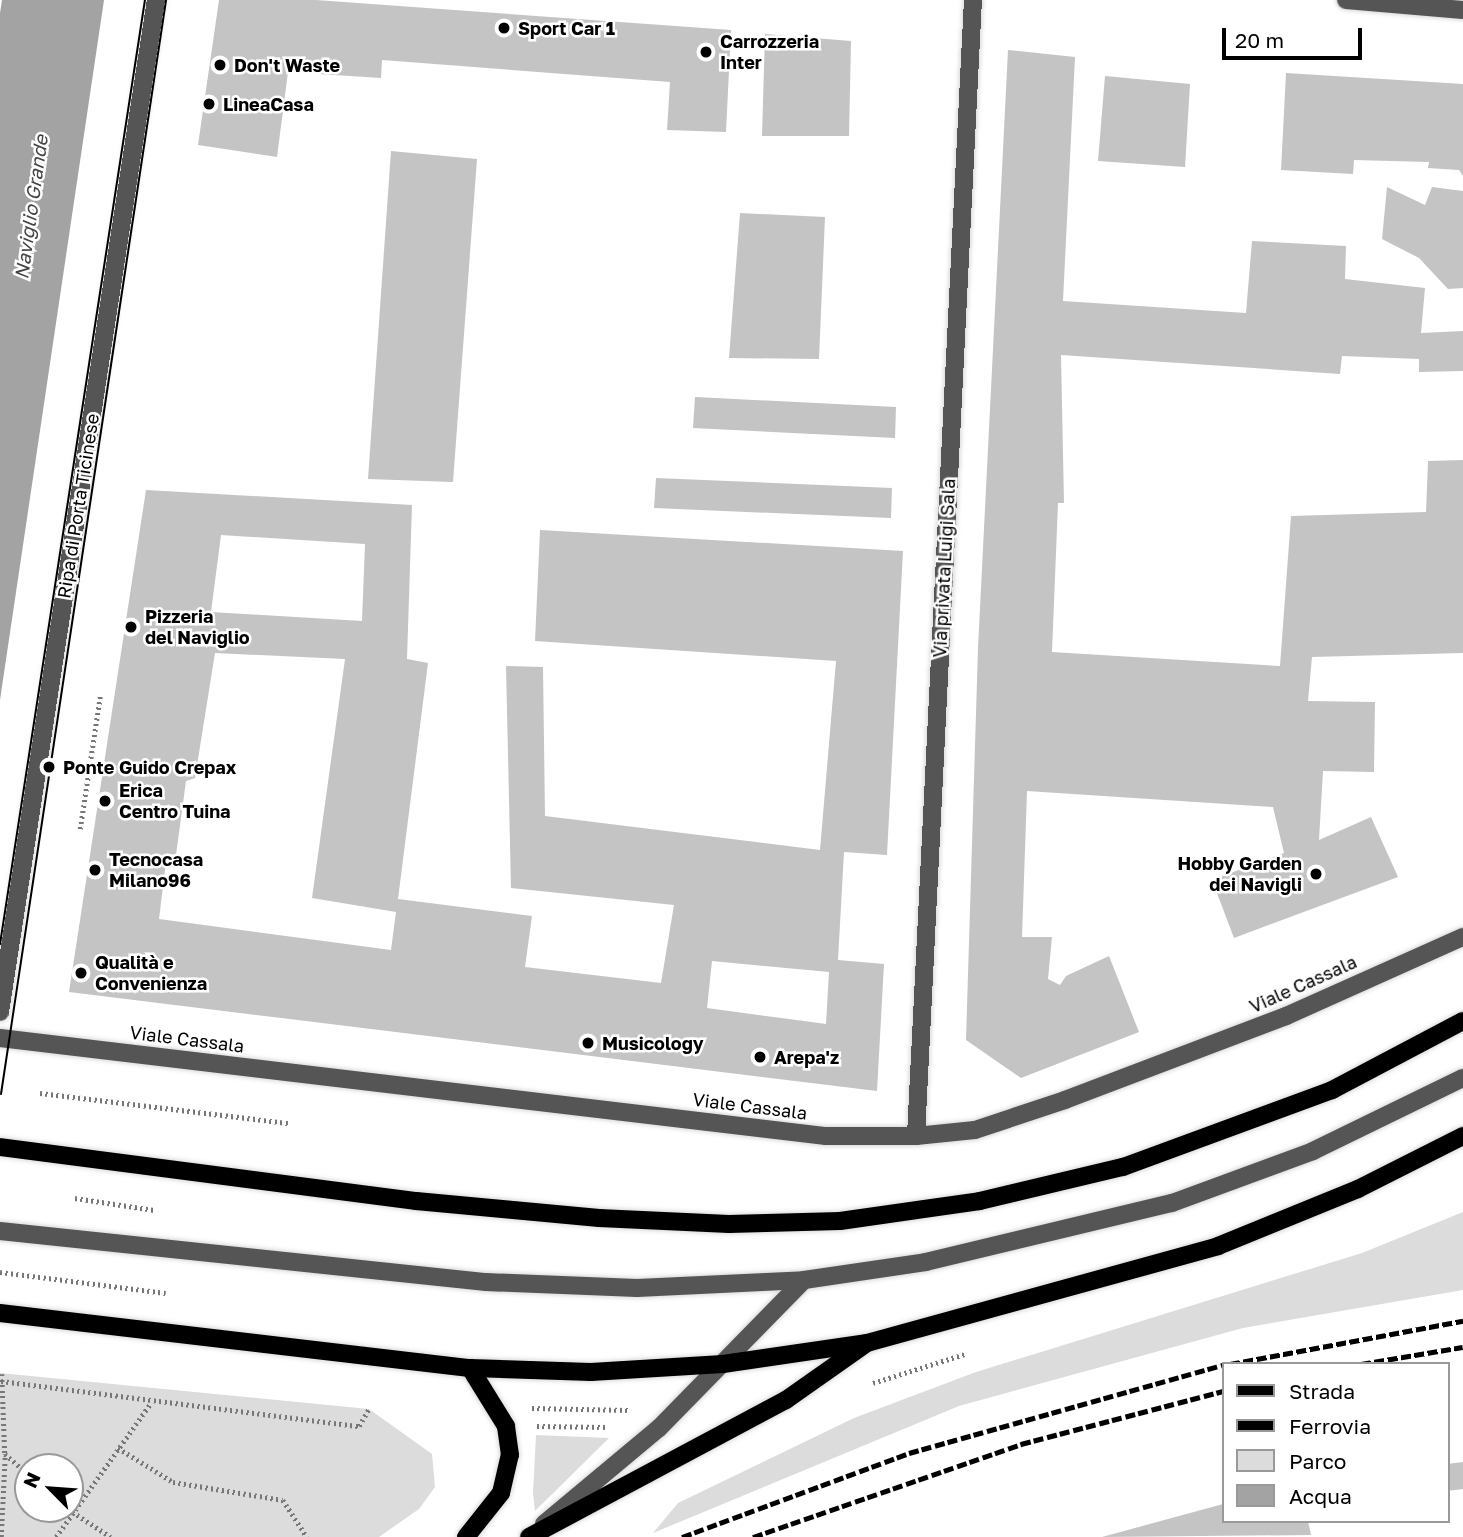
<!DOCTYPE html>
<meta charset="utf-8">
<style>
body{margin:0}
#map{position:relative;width:1463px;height:1537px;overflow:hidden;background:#fff;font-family:"Golos Text",sans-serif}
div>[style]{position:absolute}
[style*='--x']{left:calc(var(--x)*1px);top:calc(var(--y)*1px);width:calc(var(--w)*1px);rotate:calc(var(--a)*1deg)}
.green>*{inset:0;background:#dcdcdc}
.water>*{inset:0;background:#a3a3a3}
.building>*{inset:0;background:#c4c4c4}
.path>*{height:4.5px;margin-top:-2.25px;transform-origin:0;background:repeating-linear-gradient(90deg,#777 0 2px,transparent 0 5.5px)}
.roads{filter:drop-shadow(0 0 2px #dbdbdb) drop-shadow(0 0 2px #dbdbdb)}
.minor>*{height:18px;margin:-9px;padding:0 9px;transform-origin:9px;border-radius:9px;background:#555}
.major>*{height:18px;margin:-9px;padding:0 9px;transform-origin:9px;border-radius:9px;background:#000}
.tram>*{height:2px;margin:-1px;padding:0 1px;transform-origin:1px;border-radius:1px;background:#000}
.rail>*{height:5px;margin-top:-2.5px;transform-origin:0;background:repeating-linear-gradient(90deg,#000 0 10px,transparent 0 13.5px)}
.dots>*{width:19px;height:19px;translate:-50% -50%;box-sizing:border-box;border:4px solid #fff;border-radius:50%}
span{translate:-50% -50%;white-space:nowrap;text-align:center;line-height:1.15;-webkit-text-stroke:5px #fff;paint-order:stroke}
.poi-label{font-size:18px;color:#000;font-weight:700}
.left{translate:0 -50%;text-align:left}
.right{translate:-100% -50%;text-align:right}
.street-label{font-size:18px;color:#000}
.water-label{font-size:19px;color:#444;font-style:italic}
.legend{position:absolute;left:1222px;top:1362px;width:228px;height:161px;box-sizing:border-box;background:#fff;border:2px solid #999;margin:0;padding:9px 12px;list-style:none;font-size:21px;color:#000}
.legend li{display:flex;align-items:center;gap:14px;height:35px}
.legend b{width:35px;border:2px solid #999}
.north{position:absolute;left:14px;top:1453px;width:70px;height:70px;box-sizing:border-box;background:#fff;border:2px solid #999;border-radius:50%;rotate:295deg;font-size:19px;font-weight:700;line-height:28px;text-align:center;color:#000}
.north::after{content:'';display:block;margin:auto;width:24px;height:32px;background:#000;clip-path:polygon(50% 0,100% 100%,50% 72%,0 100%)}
.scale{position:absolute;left:1222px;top:28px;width:140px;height:32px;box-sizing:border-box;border:4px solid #000;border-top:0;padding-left:9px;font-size:21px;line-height:24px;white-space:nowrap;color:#000;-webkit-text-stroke:5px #fff;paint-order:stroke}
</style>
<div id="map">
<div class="green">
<div style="clip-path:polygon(1463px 1212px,1463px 1290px,1243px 1328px,959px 1406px,653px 1533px,678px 1503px,854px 1418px,976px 1372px,1362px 1253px)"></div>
<div style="clip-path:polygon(evenodd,0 1373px,369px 1409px,432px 1454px,435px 1487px,419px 1509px,379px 1537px,0 1537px,0 1373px,70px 1467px,70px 1509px,28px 1509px,28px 1467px,70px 1467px)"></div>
<div style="clip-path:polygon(536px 1435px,609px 1438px,535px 1511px,533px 1493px)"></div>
</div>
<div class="water">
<div style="clip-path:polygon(2px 0,104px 0,0 700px,0 13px)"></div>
</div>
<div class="building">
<div style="clip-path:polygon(219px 0,316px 0,731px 30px,726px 132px,667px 130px,670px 82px,382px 60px,381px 78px,288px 72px,277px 157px,198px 145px)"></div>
<div style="clip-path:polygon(765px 34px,851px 41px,849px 136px,762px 136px)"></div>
<div style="clip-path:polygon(1008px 50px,1075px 57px,1063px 301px,1246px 313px,1252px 241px,1346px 246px,1345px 279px,1425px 288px,1421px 333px,1463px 331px,1463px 371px,1419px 372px,1419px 359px,1342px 356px,1340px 374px,1061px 355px,1064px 503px,1058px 503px,1052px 652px,1280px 666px,1291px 516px,1426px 512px,1428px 461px,1463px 460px,1463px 653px,1312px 657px,1308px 701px,1375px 702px,1374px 772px,1323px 771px,1319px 840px,1371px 817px,1398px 877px,1234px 938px,1212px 880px,1284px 853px,1273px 807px,1027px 791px,1022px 937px,1052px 937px,1048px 979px,1060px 985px,1066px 976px,1109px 956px,1139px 1032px,1021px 1078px,966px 1040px,978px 648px)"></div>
<div style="clip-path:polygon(1286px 73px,1463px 84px,1463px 176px,1459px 170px,1428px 168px,1429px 162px,1354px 160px,1353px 174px,1281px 170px)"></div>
<div style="clip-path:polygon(1105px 76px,1190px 84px,1185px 167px,1098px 161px)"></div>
<div style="clip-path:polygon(391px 151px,477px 159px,453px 482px,368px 479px)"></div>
<div style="clip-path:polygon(1387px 187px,1425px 205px,1432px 187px,1463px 191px,1463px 288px,1448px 289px,1419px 258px,1382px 239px)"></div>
<div style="clip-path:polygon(740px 213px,825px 217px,819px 359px,729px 358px)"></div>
<div style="clip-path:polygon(695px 397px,896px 407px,895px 438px,693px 428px)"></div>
<div style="clip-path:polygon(656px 478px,892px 488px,891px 518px,654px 508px)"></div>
<div style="clip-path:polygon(evenodd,146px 490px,412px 505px,407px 659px,428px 663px,398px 899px,532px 916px,525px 967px,661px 983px,674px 905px,511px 888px,506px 666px,543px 667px,545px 816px,820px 850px,836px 661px,535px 641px,540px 530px,903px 551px,887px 855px,844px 852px,838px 960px,884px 964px,877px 1091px,69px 992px,146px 490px,221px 535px,365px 544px,362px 621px,211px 612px,221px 535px,146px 490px,215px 653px,345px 659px,312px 898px,396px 912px,391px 950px,159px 919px,167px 854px,176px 855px,186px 781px,195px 778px,215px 653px,146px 490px,712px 961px,829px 972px,826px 1024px,707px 1008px,712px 961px)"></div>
<div style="clip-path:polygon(1463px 1462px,1463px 1489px,1447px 1491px,1447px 1464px)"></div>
<div style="clip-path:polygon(1223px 1504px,1223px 1521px,1308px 1521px,1311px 1535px,1102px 1537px)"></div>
</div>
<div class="path">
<div style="--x:80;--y:829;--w:134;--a:-81.4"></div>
<div style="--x:40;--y:1093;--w:251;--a:6.9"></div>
<div style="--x:75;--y:1198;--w:80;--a:8.6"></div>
<div style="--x:0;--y:1272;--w:167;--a:7.2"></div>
<div style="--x:2;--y:1374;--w:80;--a:87.9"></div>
<div style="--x:5;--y:1454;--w:30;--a:41"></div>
<div style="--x:1;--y:1381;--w:361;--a:7.2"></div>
<div style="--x:359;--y:1426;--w:20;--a:-60"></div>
<div style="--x:873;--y:1383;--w:96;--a:-17.5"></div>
<div style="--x:532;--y:1408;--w:96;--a:1.2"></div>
<div style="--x:537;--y:1426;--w:69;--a:0.8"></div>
<div style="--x:118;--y:1448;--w:65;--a:31.7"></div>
<div style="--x:173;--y:1482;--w:111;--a:9.3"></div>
<div style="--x:283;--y:1500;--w:44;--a:57"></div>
<div style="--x:68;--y:1509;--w:51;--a:33.1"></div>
<div style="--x:1;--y:1537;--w:83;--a:-87.2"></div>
<div style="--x:56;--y:1537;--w:164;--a:-54.7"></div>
</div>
<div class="roads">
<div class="minor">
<div style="--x:1346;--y:0;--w:117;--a:4.9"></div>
<div style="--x:0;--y:1012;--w:1024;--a:-81.24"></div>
<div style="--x:0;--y:1038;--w:832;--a:6.77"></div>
<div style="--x:826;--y:1136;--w:90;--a:0"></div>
<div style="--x:916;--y:1136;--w:59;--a:-5.8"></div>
<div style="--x:975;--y:1130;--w:95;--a:-18.4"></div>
<div style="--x:1065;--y:1100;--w:236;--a:-20.8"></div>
<div style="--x:1286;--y:1016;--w:194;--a:-24.1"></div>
<div style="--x:916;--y:1136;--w:1137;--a:-87.13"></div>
<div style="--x:0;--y:1231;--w:489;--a:6"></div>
<div style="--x:486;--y:1282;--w:151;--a:2.3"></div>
<div style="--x:637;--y:1288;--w:167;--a:-2.7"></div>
<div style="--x:804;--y:1280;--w:123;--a:-8.4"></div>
<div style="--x:926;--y:1262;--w:253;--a:-13.5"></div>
<div style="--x:1172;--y:1203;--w:150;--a:-20.2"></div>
<div style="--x:1313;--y:1151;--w:167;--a:-26"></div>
<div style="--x:544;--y:1524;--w:150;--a:-39.9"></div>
<div style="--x:659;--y:1428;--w:207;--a:-45.6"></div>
</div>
<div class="major">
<div style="--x:0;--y:1147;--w:419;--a:7.4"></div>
<div style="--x:416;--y:1201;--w:184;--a:5.3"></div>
<div style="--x:599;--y:1218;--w:130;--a:2.6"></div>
<div style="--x:729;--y:1224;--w:111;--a:-1.5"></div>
<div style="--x:840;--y:1221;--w:141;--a:-8.1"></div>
<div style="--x:980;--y:1201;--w:147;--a:-13.4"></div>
<div style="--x:1123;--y:1167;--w:223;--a:-20.2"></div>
<div style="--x:1332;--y:1090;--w:148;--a:-27.8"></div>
<div style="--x:0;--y:1313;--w:473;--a:6.7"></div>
<div style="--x:470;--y:1368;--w:121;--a:1.9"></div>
<div style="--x:591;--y:1372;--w:132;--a:-3.5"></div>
<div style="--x:723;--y:1364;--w:146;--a:-8.3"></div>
<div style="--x:867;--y:1343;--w:364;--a:-15.4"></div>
<div style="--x:1218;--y:1246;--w:151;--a:-22.2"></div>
<div style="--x:1358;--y:1189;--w:118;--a:-26.8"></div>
<div style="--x:466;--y:1537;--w:56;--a:-51.5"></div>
<div style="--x:501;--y:1493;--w:39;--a:-77"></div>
<div style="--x:510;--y:1455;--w:29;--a:-98"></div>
<div style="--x:506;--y:1426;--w:68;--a:-121.8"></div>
<div style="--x:529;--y:1537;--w:291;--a:-28.1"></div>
<div style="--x:786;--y:1400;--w:95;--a:-35.2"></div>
</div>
</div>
<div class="tram">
<div style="--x:0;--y:944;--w:955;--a:-81.27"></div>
<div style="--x:1;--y:1094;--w:1106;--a:-81.42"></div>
</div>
<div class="rail">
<div style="--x:1230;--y:1364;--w:237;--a:-10.5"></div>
<div style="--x:1361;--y:1364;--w:103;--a:-9.5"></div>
<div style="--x:682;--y:1537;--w:242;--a:-20.3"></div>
<div style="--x:909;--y:1453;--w:326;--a:-15.7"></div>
<div style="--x:753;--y:1537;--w:284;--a:-19.1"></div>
<div style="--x:1021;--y:1444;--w:209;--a:-14.7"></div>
</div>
<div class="dots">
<div style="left:504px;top:28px;background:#000"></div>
<div style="left:706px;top:52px;background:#000"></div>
<div style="left:220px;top:65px;background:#000"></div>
<div style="left:209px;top:104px;background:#000"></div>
<div style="left:131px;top:627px;background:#000"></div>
<div style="left:49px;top:767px;background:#000"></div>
<div style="left:105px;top:801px;background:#000"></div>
<div style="left:95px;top:870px;background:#000"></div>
<div style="left:1316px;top:874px;background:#000"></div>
<div style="left:81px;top:973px;background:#000"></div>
<div style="left:588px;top:1043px;background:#000"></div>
<div style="left:760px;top:1057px;background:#000"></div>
</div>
<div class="poi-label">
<span class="left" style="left:518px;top:28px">Sport Car 1</span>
<span class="left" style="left:720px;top:52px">Carrozzeria<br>Inter</span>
<span class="left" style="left:234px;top:65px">Don't Waste</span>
<span class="left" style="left:223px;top:104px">LineaCasa</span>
<span class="left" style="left:145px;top:627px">Pizzeria<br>del Naviglio</span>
<span class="left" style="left:63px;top:767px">Ponte Guido Crepax</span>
<span class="left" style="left:119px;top:801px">Erica<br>Centro Tuina</span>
<span class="left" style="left:109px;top:870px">Tecnocasa<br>Milano96</span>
<span class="right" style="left:1302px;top:874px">Hobby Garden<br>dei Navigli</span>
<span class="left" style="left:95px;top:973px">Qualità e<br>Convenienza</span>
<span class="left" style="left:602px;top:1043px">Musicology</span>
<span class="left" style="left:774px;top:1057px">Arepa'z</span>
</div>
<div class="street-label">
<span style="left:78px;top:506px;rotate:-81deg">Ripa di Porta Ticinese</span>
<span style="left:944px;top:568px;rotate:-87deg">Via privata Luigi Sala</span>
<span style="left:1303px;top:984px;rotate:-24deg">Viale Cassala</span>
<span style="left:187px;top:1039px;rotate:7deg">Viale Cassala</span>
<span style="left:750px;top:1106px;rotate:7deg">Viale Cassala</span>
</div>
<div class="water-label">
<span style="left:31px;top:207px;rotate:-82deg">Naviglio Grande</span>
</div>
<ul class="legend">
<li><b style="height:9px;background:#000"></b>Strada</li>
<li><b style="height:9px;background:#000"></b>Ferrovia</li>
<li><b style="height:19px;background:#dcdcdc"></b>Parco</li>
<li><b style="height:19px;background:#a3a3a3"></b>Acqua</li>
</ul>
<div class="north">N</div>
<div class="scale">20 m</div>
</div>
